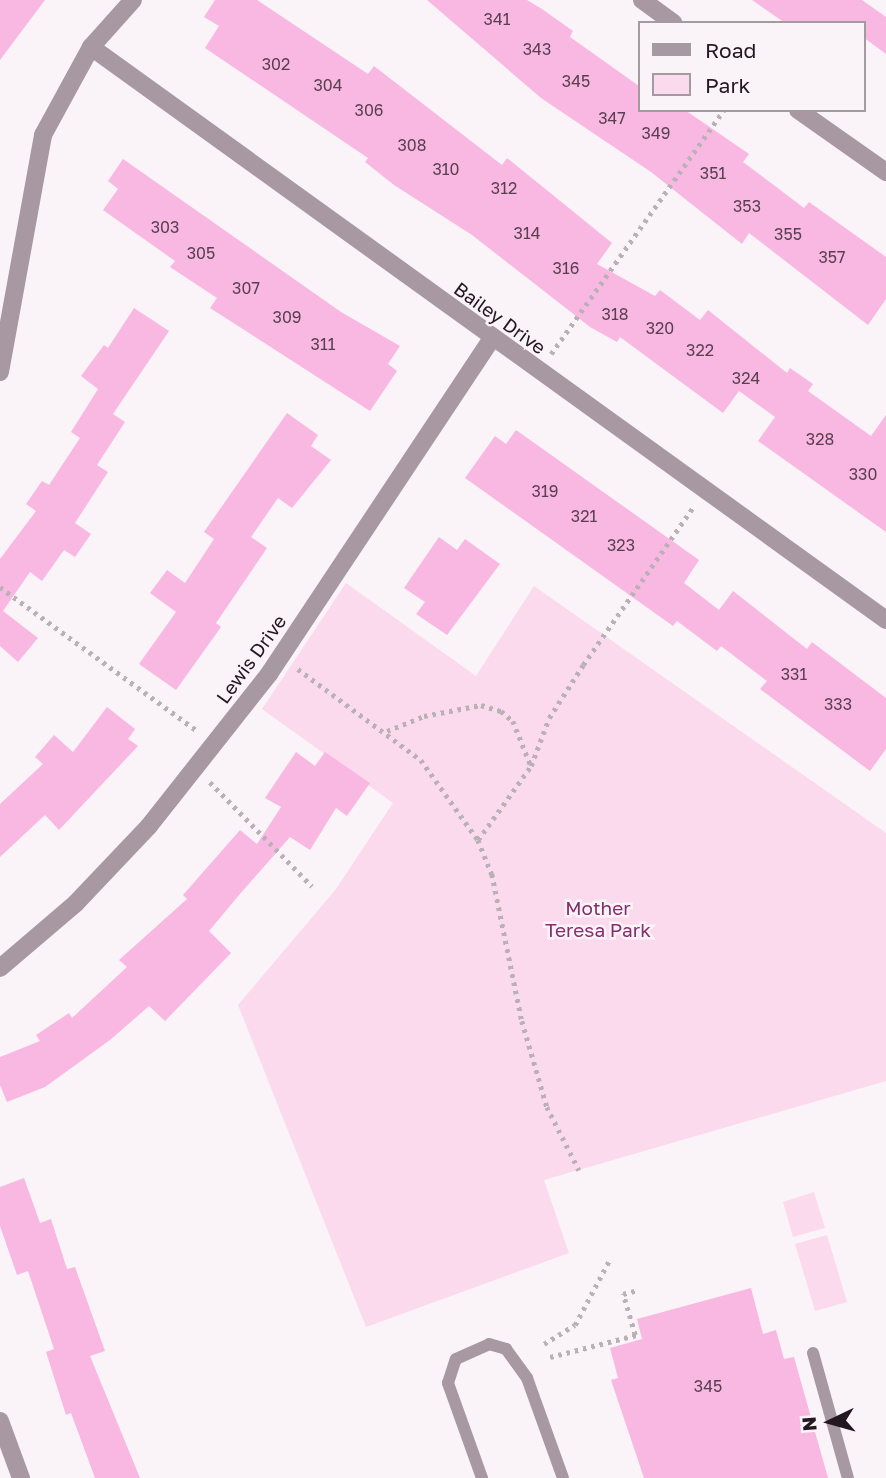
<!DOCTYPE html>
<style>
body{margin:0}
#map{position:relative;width:886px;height:1478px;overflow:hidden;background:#faf3f7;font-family:"Golos Text",sans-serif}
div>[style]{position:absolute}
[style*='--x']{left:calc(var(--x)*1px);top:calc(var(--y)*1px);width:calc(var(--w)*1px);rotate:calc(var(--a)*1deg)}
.green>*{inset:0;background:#fcdaee}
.building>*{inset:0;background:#f9b8e1}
.path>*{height:4.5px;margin-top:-2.25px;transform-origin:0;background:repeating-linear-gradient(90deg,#b9b1b6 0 3.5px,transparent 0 8.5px)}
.service>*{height:12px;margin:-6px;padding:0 6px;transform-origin:6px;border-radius:6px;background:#a798a1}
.minor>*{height:18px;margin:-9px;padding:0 9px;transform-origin:9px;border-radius:9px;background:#a798a1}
span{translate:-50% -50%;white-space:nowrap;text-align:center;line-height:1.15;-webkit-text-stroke:5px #faf3f7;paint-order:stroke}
.number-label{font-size:16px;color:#594050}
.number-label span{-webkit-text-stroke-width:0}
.street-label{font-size:19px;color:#241820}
.park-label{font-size:19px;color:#872c6c}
.legend{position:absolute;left:638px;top:21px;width:228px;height:91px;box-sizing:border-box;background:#faf3f7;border:2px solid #a49ba1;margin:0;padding:9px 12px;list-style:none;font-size:21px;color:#241820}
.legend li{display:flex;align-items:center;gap:14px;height:35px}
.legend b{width:35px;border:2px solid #a49ba1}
.north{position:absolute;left:795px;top:1387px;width:70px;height:70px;-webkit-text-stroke:5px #faf3f7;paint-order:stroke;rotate:265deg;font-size:19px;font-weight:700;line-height:28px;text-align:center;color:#241820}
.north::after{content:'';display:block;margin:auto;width:24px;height:32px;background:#241820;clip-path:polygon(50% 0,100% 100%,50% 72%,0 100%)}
</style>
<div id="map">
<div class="green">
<div style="clip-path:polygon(346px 583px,476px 676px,534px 586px,886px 833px,886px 1081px,544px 1180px,569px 1253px,366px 1327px,238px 1005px,336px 889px,393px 803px,262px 709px)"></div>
<div style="clip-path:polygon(814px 1192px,825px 1228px,793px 1237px,783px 1202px)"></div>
<div style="clip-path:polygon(827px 1235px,847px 1302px,815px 1311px,795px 1244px)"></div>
</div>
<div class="building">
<div style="clip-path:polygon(0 0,45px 0,0 60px)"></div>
<div style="clip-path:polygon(215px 0,257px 0,368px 74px,374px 66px,502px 165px,507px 158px,612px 243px,597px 264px,655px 296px,660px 290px,700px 320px,708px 310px,787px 373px,790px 368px,813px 384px,808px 391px,871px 436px,886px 415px,886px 532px,758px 441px,775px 417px,739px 391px,723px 413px,620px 337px,617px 342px,590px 327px,472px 235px,394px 185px,365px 162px,368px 158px,205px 48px,219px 26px,204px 17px)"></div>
<div style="clip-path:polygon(427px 0,527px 0,542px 9px,573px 31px,570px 37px,639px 86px,639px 110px,685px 110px,749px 154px,743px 162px,804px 208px,809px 202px,886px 257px,886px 299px,868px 325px,749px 233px,742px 244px,651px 172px,541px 98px)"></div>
<div style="clip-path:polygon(752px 0,862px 0,886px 17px,886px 54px,863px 37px,863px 23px,785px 23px)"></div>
<div style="clip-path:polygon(123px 159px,341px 312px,400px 346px,388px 364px,397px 371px,370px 411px,210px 308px,217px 298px,170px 267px,175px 261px,103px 210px,118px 189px,108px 181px)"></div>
<div style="clip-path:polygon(134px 308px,169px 331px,113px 414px,125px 422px,97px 465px,108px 472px,75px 523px,91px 534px,75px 557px,64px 550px,42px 581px,30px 572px,3px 611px,38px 638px,18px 662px,0 646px,0 559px,36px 511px,26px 504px,42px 481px,49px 485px,80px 438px,71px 432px,98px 389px,81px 376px,104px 345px,108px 348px)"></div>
<div style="clip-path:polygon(287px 413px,318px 435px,311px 446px,331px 460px,292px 508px,278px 498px,251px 537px,267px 548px,216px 623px,221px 627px,176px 690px,139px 664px,176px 612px,150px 593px,167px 570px,185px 583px,214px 539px,204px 532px)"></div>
<div style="clip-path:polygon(516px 430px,699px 560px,684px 583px,719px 610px,733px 591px,807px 649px,812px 642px,886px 698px,886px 749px,870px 771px,760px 689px,767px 681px,721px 646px,717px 651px,677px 621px,673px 626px,465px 478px,495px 436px,506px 444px)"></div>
<div style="clip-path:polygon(439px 537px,457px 550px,465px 539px,500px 564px,447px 635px,416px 614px,425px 602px,404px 588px)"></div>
<div style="clip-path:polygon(107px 707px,135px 729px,128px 739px,138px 746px,59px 830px,45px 815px,0 857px,0 804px,43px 764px,35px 757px,54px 735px,73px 752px)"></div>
<div style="clip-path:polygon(296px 752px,315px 766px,325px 752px,370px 783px,347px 816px,336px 808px,310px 850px,290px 837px,239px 895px,209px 931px,231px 953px,165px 1021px,149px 1006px,110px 1040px,45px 1087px,7px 1102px,0 1085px,0 1057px,40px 1041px,36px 1035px,69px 1013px,72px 1018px,127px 967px,119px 960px,187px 899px,183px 895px,240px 830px,257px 844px,281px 807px,265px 798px)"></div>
<div style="clip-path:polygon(24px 1178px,40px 1223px,51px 1219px,67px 1269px,75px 1267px,105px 1351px,90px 1356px,140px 1478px,95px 1478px,71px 1413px,66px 1415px,46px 1352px,54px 1349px,28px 1271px,17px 1275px,0 1226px,0 1187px)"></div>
<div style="clip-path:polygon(751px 1288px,763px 1334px,776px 1330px,784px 1359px,794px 1357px,828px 1478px,644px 1478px,611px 1380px,618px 1378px,610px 1348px,642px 1339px,637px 1319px)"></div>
</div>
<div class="path">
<div style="--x:551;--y:354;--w:299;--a:-54.7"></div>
<div style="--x:0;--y:587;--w:243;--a:36.1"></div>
<div style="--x:298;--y:669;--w:153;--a:36.5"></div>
<div style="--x:421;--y:760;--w:98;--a:54.5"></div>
<div style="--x:478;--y:840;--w:37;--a:68"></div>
<div style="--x:492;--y:874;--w:150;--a:78.5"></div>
<div style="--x:522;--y:1021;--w:90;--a:73.8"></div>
<div style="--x:547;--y:1107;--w:71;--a:63.1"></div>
<div style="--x:387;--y:731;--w:40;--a:-22"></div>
<div style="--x:424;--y:716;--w:58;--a:-10.9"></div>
<div style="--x:481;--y:705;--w:21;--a:17"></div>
<div style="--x:501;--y:711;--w:16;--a:40"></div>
<div style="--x:513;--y:721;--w:48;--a:68.2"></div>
<div style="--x:210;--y:782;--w:146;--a:45.6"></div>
<div style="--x:478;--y:840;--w:91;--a:-54.4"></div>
<div style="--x:531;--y:766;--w:51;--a:-69.4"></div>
<div style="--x:549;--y:718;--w:63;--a:-57.3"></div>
<div style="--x:583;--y:665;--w:194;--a:-55.1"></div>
<div style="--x:635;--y:1335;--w:43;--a:-106.3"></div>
<div style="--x:623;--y:1294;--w:16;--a:-15"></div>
<div style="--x:544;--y:1344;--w:36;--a:-32"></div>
<div style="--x:575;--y:1325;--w:75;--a:-62.1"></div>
<div style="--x:550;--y:1357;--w:93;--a:-14.3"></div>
</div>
<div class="service">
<div style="--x:813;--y:1353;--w:130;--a:74.4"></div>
<div style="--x:482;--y:1478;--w:101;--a:-109.7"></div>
<div style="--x:448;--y:1383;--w:25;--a:-72"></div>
<div style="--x:456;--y:1359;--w:36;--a:-24"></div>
<div style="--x:489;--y:1344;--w:18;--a:16"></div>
<div style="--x:506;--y:1349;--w:36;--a:54"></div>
<div style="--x:527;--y:1378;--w:106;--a:70.2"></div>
</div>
<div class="minor">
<div style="--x:642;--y:0;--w:39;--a:36"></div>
<div style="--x:91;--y:47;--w:980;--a:35.78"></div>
<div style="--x:798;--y:110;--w:108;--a:35.2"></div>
<div style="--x:0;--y:372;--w:241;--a:-79.7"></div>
<div style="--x:43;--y:135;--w:100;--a:-61.4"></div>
<div style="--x:91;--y:47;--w:63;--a:-48.2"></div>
<div style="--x:0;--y:968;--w:100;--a:-40.5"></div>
<div style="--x:76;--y:903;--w:106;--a:-46.5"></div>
<div style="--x:149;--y:826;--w:194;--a:-51.7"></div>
<div style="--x:269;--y:674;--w:403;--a:-56.4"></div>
<div style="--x:0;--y:1421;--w:61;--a:69.8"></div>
</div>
<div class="number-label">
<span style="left:497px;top:19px">341</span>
<span style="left:537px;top:49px">343</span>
<span style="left:276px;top:64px">302</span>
<span style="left:576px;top:81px">345</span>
<span style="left:328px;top:85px">304</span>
<span style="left:369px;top:110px">306</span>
<span style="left:612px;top:118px">347</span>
<span style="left:656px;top:133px">349</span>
<span style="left:412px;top:145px">308</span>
<span style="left:446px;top:169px">310</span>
<span style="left:713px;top:173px">351</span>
<span style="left:504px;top:188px">312</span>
<span style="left:747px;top:206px">353</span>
<span style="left:165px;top:227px">303</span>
<span style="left:527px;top:233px">314</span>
<span style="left:788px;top:234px">355</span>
<span style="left:201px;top:253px">305</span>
<span style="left:832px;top:257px">357</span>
<span style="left:566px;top:268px">316</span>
<span style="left:246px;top:288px">307</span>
<span style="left:615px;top:314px">318</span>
<span style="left:287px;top:317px">309</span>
<span style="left:660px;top:328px">320</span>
<span style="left:323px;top:344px">311</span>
<span style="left:700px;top:350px">322</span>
<span style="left:746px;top:378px">324</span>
<span style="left:820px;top:439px">328</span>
<span style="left:863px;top:474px">330</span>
<span style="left:545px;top:491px">319</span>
<span style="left:584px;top:516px">321</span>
<span style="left:621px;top:545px">323</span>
<span style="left:794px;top:674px">331</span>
<span style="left:838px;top:704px">333</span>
<span style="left:708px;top:1386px">345</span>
</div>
<div class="street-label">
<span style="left:500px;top:318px;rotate:36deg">Bailey Drive</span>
<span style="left:251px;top:659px;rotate:-54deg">Lewis Drive</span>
</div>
<div class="park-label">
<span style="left:598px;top:919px">Mother<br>Teresa Park</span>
</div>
<ul class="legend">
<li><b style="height:9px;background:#a798a1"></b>Road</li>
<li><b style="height:19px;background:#fcdaee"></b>Park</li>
</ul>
<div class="north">N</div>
</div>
